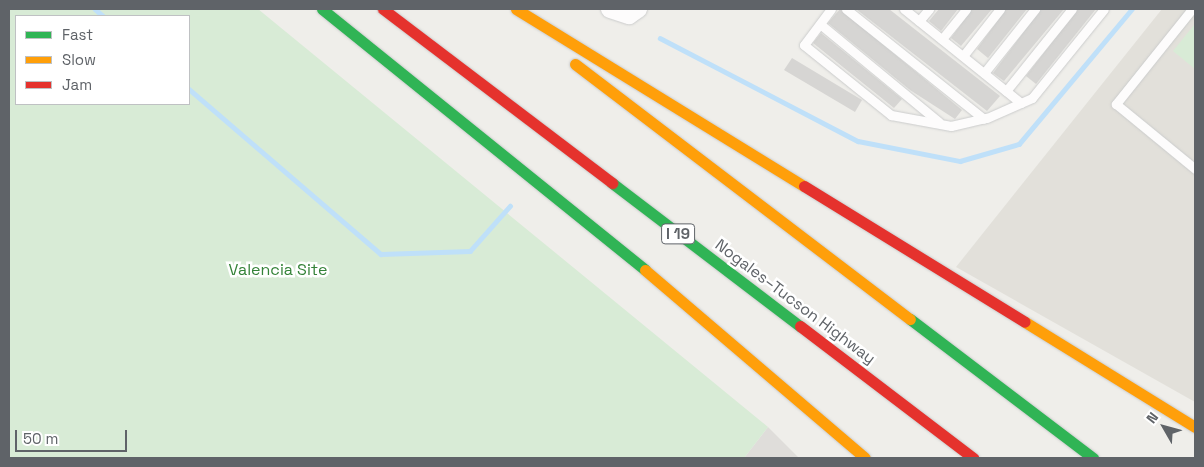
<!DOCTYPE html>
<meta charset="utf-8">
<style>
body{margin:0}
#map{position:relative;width:1204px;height:467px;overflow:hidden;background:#efeeea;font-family:"Space Grotesk",sans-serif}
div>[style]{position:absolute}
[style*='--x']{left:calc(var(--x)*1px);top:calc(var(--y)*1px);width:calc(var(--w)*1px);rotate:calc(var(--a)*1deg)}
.industrial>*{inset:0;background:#dfddda}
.education>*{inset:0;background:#e2e0da}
.green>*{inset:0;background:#d8ebd6}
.stream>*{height:4.5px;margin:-2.25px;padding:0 2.25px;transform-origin:2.25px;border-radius:2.25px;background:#bfe0f9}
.building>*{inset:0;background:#d6d5d3}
.roads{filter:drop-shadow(0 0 1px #cbcccc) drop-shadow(0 0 1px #cbcccc)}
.lane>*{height:9px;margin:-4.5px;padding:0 4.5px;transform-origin:4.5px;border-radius:4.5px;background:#fdfcfc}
.street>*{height:18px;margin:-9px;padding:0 9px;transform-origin:9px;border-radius:9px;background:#fdfcfc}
.fast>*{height:11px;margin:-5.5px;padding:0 5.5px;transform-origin:5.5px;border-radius:5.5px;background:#30b455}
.slow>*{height:11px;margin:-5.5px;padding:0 5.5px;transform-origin:5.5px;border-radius:5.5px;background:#ff9f0a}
.jam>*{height:11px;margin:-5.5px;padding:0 5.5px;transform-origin:5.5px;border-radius:5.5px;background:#e5322d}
span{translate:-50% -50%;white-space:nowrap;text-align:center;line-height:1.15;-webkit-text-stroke:5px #fff;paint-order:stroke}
.shield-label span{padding:1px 4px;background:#fff;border:1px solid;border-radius:4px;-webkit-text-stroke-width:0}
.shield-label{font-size:15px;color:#5f6368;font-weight:700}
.park-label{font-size:16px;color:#348238}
.street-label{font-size:16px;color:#5f6368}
.frame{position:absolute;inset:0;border:10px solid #5f6368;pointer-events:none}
.legend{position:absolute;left:15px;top:15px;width:175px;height:90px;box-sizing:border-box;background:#fff;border:1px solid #bfc1c3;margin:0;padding:6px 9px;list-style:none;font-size:15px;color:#5f6368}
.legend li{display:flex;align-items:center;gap:10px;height:25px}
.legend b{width:25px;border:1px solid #bfc1c3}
.north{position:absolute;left:1139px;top:402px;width:50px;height:50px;-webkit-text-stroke:4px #fff;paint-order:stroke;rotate:308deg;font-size:14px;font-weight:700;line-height:20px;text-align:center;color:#5f6368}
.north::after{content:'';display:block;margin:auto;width:18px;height:22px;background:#5f6368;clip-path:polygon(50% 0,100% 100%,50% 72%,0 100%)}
.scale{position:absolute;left:15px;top:430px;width:112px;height:22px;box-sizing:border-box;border:2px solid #5f6368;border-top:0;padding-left:6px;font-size:15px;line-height:18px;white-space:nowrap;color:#5f6368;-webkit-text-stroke:4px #fff;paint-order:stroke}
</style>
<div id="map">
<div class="industrial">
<div style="clip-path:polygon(768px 427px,799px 458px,744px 458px)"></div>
</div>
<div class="education">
<div style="clip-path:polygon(1162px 9px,1195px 9px,1195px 402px,956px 267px)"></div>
</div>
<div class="green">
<div style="clip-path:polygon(evenodd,9px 9px,258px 9px,768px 427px,744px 458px,9px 458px,9px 9px,16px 16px,189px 16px,189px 104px,16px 104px,16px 16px)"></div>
<div style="clip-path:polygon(1194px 25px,1195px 26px,1195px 69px,1173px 51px)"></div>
</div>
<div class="stream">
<div style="--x:95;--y:9;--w:11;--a:41"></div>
<div style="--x:660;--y:38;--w:223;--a:27.5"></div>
<div style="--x:858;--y:141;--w:104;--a:11.1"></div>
<div style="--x:960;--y:161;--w:61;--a:-16.1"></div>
<div style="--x:1019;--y:144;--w:176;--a:-50.1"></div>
<div style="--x:189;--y:89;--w:253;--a:40.7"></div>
<div style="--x:381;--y:254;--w:89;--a:-1.9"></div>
<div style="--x:470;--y:251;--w:60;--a:-48.4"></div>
</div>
<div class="building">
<div style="clip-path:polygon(840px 9px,962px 110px,955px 119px,910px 90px,828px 23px)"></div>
<div style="clip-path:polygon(856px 9px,889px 9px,1000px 96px,987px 111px)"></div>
<div style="clip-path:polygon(939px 9px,958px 9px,941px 31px,929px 21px)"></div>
<div style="clip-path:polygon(972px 9px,992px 9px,961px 46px,951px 38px)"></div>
<div style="clip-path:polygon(1006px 9px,1027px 9px,988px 58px,977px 49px)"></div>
<div style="clip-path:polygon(1041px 9px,1064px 9px,1004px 81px,993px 73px)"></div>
<div style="clip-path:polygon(1078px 9px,1096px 9px,1036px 84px,1026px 76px)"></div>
<div style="clip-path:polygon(821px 33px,902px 99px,894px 108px,813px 43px)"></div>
<div style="clip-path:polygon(792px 58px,862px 100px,855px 112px,784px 70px)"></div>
</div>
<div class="roads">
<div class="lane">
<div style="--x:831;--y:9;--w:45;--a:126.9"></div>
<div style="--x:804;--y:45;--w:112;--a:38.8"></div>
<div style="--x:891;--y:115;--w:61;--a:10.4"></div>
<div style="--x:951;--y:126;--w:37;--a:-13"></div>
<div style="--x:987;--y:118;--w:49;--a:-24"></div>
<div style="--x:1032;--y:98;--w:114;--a:-51"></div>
<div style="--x:846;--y:9;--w:176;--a:38.6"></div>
<div style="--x:904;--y:9;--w:150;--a:38.8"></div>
<div style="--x:1192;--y:9;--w:122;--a:128.7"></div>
<div style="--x:1116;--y:104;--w:102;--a:39.4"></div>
<div style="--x:919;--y:21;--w:16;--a:-50"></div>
<div style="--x:820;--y:24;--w:154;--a:39.5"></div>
<div style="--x:942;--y:39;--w:38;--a:-51"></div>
<div style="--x:963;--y:56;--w:60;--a:-51.8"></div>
<div style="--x:984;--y:73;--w:82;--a:-51.4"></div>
<div style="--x:1006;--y:91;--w:105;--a:-51.2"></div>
</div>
<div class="street">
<div style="--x:610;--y:9;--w:20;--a:18"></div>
<div style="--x:629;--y:15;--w:11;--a:-34"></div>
</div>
<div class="fast">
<div style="--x:322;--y:9;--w:415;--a:38.9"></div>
<div style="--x:612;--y:183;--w:236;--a:37.3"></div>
<div style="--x:910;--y:319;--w:230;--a:37.2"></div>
</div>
<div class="slow">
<div style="--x:516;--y:9;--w:338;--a:31.6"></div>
<div style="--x:575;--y:64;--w:421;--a:37.3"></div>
<div style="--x:645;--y:270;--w:289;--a:40.5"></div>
<div style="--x:1025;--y:322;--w:200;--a:31.7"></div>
</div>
<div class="jam">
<div style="--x:383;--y:9;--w:288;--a:37.2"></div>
<div style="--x:804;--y:186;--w:259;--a:31.6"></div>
<div style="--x:800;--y:326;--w:218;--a:37.3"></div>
</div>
</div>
<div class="shield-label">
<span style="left:678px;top:234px">I 19</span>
</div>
<div class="park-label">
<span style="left:278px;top:270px">Valencia Site</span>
</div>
<div class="street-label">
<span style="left:795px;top:302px;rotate:37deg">Nogales–Tucson Highway</span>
</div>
<div class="frame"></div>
<ul class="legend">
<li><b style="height:6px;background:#30b455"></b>Fast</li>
<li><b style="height:6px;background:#ff9f0a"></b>Slow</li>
<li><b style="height:6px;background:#e5322d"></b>Jam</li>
</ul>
<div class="north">N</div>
<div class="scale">50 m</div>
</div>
